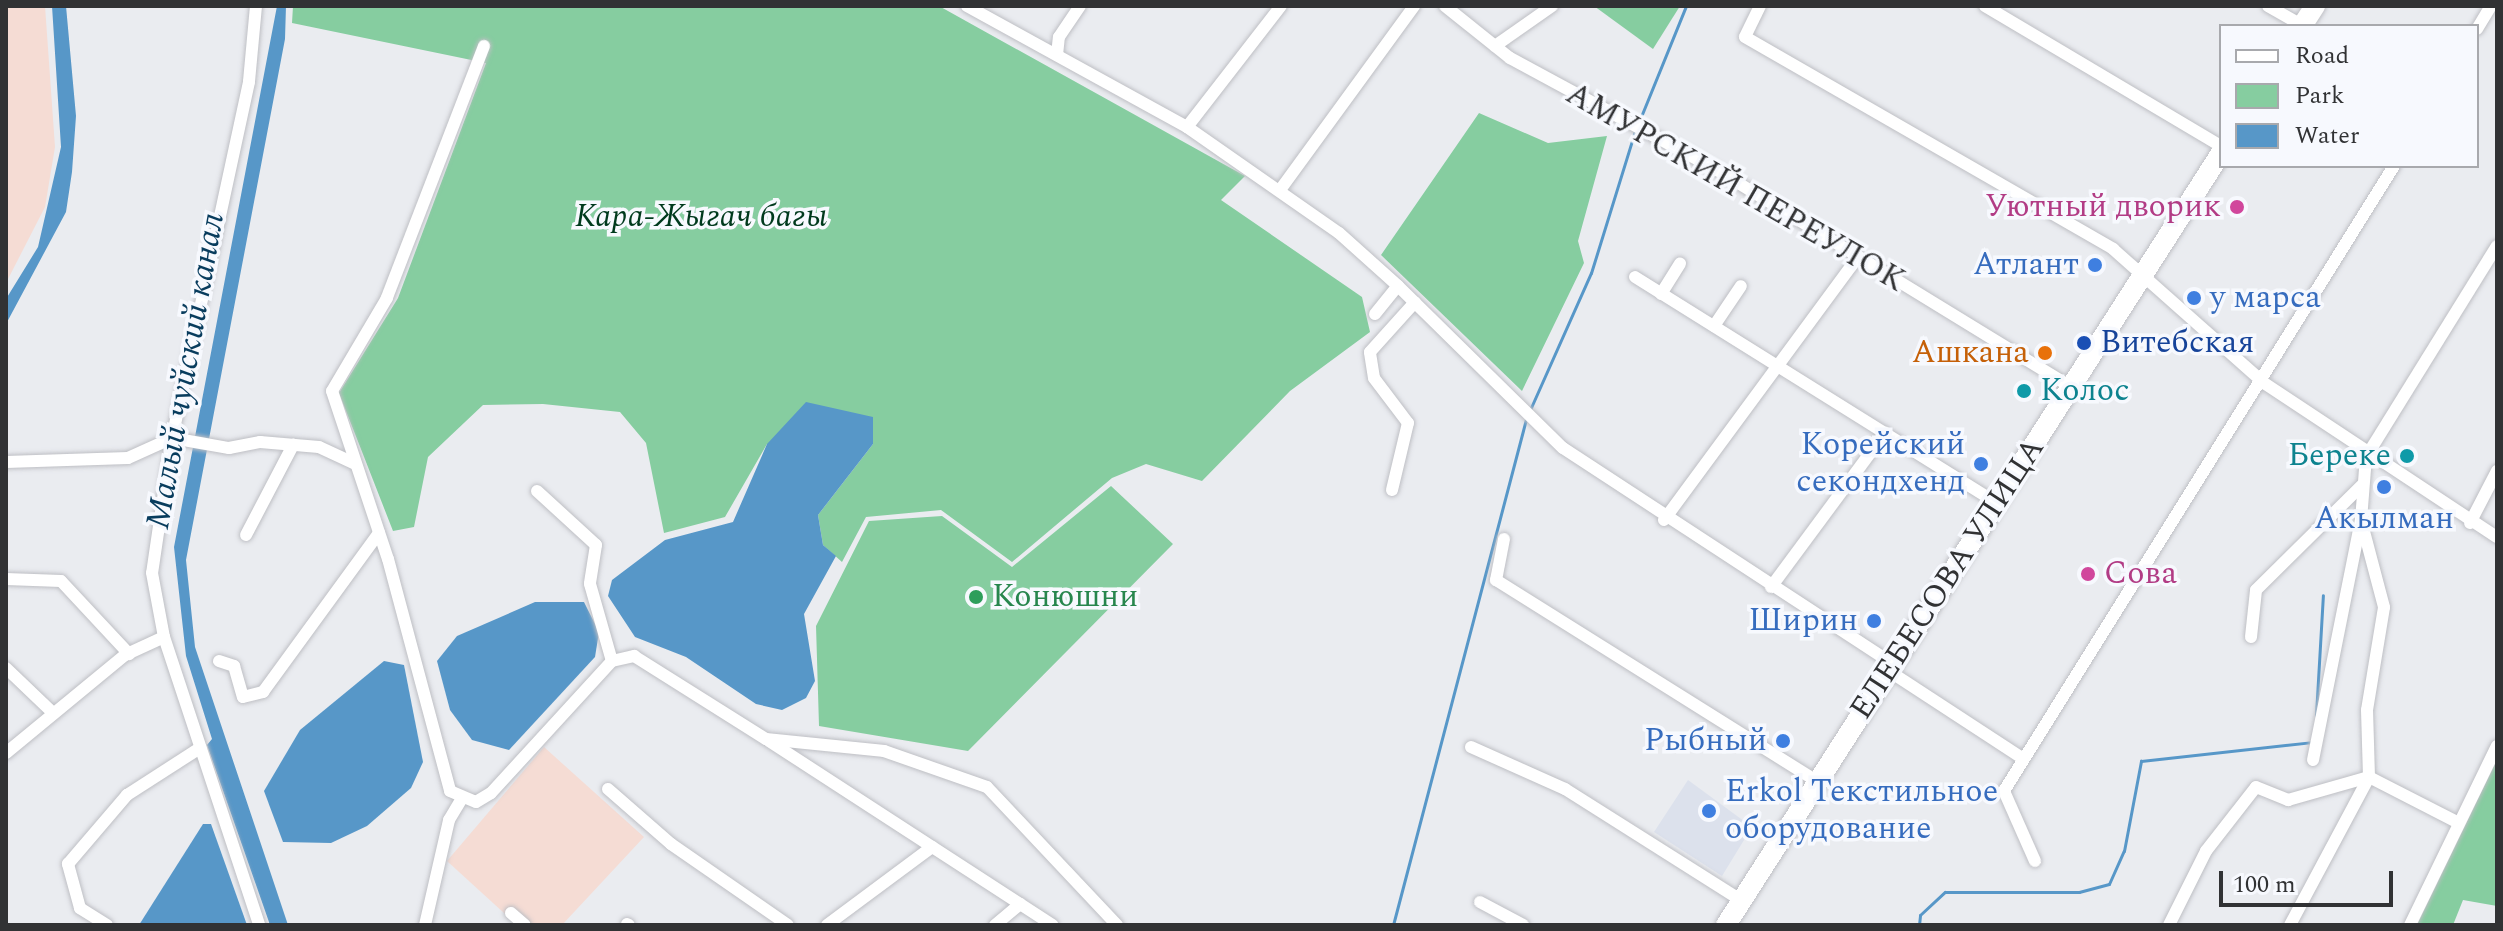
<!DOCTYPE html>
<meta charset="utf-8">
<style>
body{margin:0}
#map{position:relative;width:2503px;height:931px;overflow:hidden;background:#eaecf0;font-family:Spectral,serif}
div>[style]{position:absolute}
[style*='--x']{left:calc(var(--x)*1px);top:calc(var(--y)*1px);width:calc(var(--w)*1px);rotate:calc(var(--a)*1deg)}
.built>*{inset:0;background:#dce1ec}
.industrial>*{inset:0;background:#f5dcd4}
.green>*{inset:0;background:#86cda0}
.water>*{inset:0;background:#5797c8}
.stream>*{height:3px;margin:-1.5px;padding:0 1.5px;transform-origin:1.5px;border-radius:1.5px;background:#5797c8}
.roads{filter:drop-shadow(0 0 2px #bebfc4) drop-shadow(0 0 2px #bebfc4)}
.street>*{height:12px;margin:-6px;padding:0 6px;transform-origin:6px;border-radius:6px;background:#fff}
.primary>*{height:20px;margin:-10px;padding:0 10px;transform-origin:10px;border-radius:10px;background:#fff}
.dots>*{width:22px;height:22px;translate:-50% -50%;box-sizing:border-box;border:4px solid #f7f9fe;border-radius:50%}
span{translate:-50% -50%;white-space:nowrap;text-align:center;line-height:1.15;-webkit-text-stroke:7px #f7f9fe;paint-order:stroke}
.street-label{font-size:32px;color:#313234}
.hotel-label{font-size:32px;color:#b23c85}
.right{translate:-100% -50%;text-align:right}
.left{translate:0 -50%;text-align:left}
.park-label{font-size:32px;color:#003a1d;font-style:italic}
.shop-label{font-size:32px;color:#366cbe}
.transit-label{font-size:32px;color:#164399}
.food-label{font-size:32px;color:#c56008}
.culture-label{font-size:32px;color:#0d838f}
.leisure-label{font-size:32px;color:#27864d}
.water-label{font-size:34px;color:#083c5d;font-style:italic}
.frame{position:absolute;inset:0;border:8px solid #313234;pointer-events:none}
.legend{position:absolute;left:2219px;top:24px;width:260px;height:144px;box-sizing:border-box;background:#f7f9fe;border:2px solid #a8a9ad;margin:0;padding:10px 14px;list-style:none;font-size:24px;color:#313234}
.legend li{display:flex;align-items:center;gap:16px;height:40px}
.legend b{width:40px;border:2px solid #a8a9ad}
.scale{position:absolute;left:2219px;top:871px;width:174px;height:36px;box-sizing:border-box;border:4px solid #313234;border-top:0;padding-left:10px;font-size:24px;line-height:28px;white-space:nowrap;color:#313234;-webkit-text-stroke:6px #f7f9fe;paint-order:stroke}
</style>
<div id="map">
<div class="built">
<div style="clip-path:polygon(1688px 780px,1752px 827px,1722px 876px,1654px 832px)"></div>
</div>
<div class="industrial">
<div style="clip-path:polygon(6px 6px,45px 6px,55px 147px,45px 207px,6px 283px)"></div>
<div style="clip-path:polygon(544px 747px,644px 837px,562px 925px,517px 925px,447px 861px)"></div>
</div>
<div class="green">
<div style="clip-path:polygon(293px 6px,939px 6px,1245px 176px,1221px 200px,1362px 297px,1370px 332px,1290px 391px,1202px 481px,1146px 464px,1112px 478px,1012px 562px,941px 510px,866px 517px,842px 562px,823px 545px,818px 515px,873px 444px,767px 444px,725px 517px,664px 533px,646px 443px,620px 412px,543px 404px,483px 405px,428px 457px,414px 527px,393px 531px,339px 393px,398px 298px,486px 63px,292px 23px)"></div>
<div style="clip-path:polygon(1594px 6px,1680px 6px,1653px 49px)"></div>
<div style="clip-path:polygon(1479px 113px,1548px 143px,1607px 136px,1578px 241px,1584px 263px,1522px 391px,1381px 255px)"></div>
<div style="clip-path:polygon(1111px 486px,1173px 544px,968px 751px,819px 726px,816px 626px,869px 521px,942px 516px,1012px 567px)"></div>
<div style="clip-path:polygon(2497px 760px,2497px 906px,2463px 900px,2453px 925px,2417px 925px)"></div>
</div>
<div class="water">
<div style="clip-path:polygon(52px 6px,66px 6px,76px 116px,72px 172px,66px 212px,6px 324px,6px 299px,38px 247px,61px 147px)"></div>
<div style="clip-path:polygon(277px 6px,286px 6px,285px 39px,186px 560px,195px 647px,288px 925px,270px 925px,207px 745px,212px 739px,186px 656px,174px 547px)"></div>
<div style="clip-path:polygon(806px 402px,873px 417px,873px 444px,818px 515px,823px 545px,836px 556px,804px 614px,815px 681px,806px 698px,782px 710px,756px 704px,686px 657px,635px 637px,608px 596px,612px 580px,665px 540px,733px 522px,767px 444px)"></div>
<div style="clip-path:polygon(535px 602px,584px 602px,599px 632px,595px 657px,509px 750px,472px 740px,450px 710px,437px 661px,457px 636px)"></div>
<div style="clip-path:polygon(384px 661px,404px 665px,423px 762px,411px 788px,367px 826px,331px 843px,283px 842px,264px 791px,300px 730px)"></div>
<div style="clip-path:polygon(203px 824px,211px 824px,247px 925px,139px 925px)"></div>
</div>
<div class="stream">
<div style="--x:1638;--y:124;--w:127;--a:-67.9"></div>
<div style="--x:1529;--y:412;--w:152;--a:-66"></div>
<div style="--x:1591;--y:273;--w:149;--a:-72.8"></div>
<div style="--x:2316;--y:715;--w:120;--a:-86.7"></div>
<div style="--x:1393;--y:925;--w:523;--a:-75.27"></div>
<div style="--x:1919;--y:925;--w:10;--a:-84"></div>
<div style="--x:1920;--y:915;--w:34;--a:-43"></div>
<div style="--x:1945;--y:892;--w:134;--a:0"></div>
<div style="--x:2079;--y:892;--w:31;--a:-15"></div>
<div style="--x:2109;--y:884;--w:36;--a:-66"></div>
<div style="--x:2124;--y:851;--w:92;--a:-79.3"></div>
<div style="--x:2141;--y:761;--w:172;--a:-6.3"></div>
</div>
<div class="roads">
<div class="street">
<div style="--x:256;--y:6;--w:76;--a:95.3"></div>
<div style="--x:249;--y:82;--w:364;--a:102.2"></div>
<div style="--x:172;--y:438;--w:136;--a:98.4"></div>
<div style="--x:152;--y:573;--w:65;--a:79.4"></div>
<div style="--x:164;--y:637;--w:303;--a:71.7"></div>
<div style="--x:967;--y:6;--w:251;--a:28.8"></div>
<div style="--x:1187;--y:127;--w:185;--a:34.9"></div>
<div style="--x:1339;--y:233;--w:79;--a:41.9"></div>
<div style="--x:1445;--y:6;--w:83;--a:38.7"></div>
<div style="--x:1510;--y:58;--w:235;--a:28.4"></div>
<div style="--x:1717;--y:170;--w:415;--a:31.5"></div>
<div style="--x:1760;--y:6;--w:34;--a:116"></div>
<div style="--x:1745;--y:37;--w:425;--a:29.9"></div>
<div style="--x:2113;--y:249;--w:202;--a:41.6"></div>
<div style="--x:2264;--y:383;--w:279;--a:33.5"></div>
<div style="--x:1985;--y:6;--w:274;--a:30.7"></div>
<div style="--x:2268;--y:6;--w:40;--a:29.7"></div>
<div style="--x:2477;--y:29;--w:27;--a:-59"></div>
<div style="--x:484;--y:46;--w:270;--a:111.1"></div>
<div style="--x:387;--y:298;--w:108;--a:120.6"></div>
<div style="--x:332;--y:391;--w:177;--a:71.6"></div>
<div style="--x:388;--y:559;--w:240;--a:75"></div>
<div style="--x:450;--y:791;--w:28;--a:23"></div>
<div style="--x:476;--y:802;--w:17;--a:-31"></div>
<div style="--x:491;--y:793;--w:179;--a:-47.5"></div>
<div style="--x:612;--y:661;--w:23;--a:-13"></div>
<div style="--x:634;--y:656;--w:156;--a:32.2"></div>
<div style="--x:766;--y:739;--w:119;--a:5.8"></div>
<div style="--x:884;--y:751;--w:109;--a:19.3"></div>
<div style="--x:987;--y:787;--w:190;--a:46.7"></div>
<div style="--x:1495;--y:46;--w:70;--a:-35.1"></div>
<div style="--x:1057;--y:55;--w:18;--a:-84"></div>
<div style="--x:1059;--y:37;--w:37;--a:-56"></div>
<div style="--x:1187;--y:127;--w:153;--a:-52.2"></div>
<div style="--x:1280;--y:190;--w:228;--a:-53.9"></div>
<div style="--x:1635;--y:277;--w:427;--a:32"></div>
<div style="--x:1661;--y:294;--w:36;--a:-58"></div>
<div style="--x:1375;--y:314;--w:36;--a:-51"></div>
<div style="--x:1398;--y:286;--w:231;--a:44.5"></div>
<div style="--x:1563;--y:448;--w:394;--a:33.2"></div>
<div style="--x:1714;--y:326;--w:48;--a:-56"></div>
<div style="--x:6;--y:462;--w:122;--a:-1.9"></div>
<div style="--x:128;--y:458;--w:48;--a:-24.4"></div>
<div style="--x:172;--y:438;--w:58;--a:10"></div>
<div style="--x:229;--y:448;--w:32;--a:-11"></div>
<div style="--x:260;--y:442;--w:59;--a:4.8"></div>
<div style="--x:319;--y:447;--w:38;--a:25"></div>
<div style="--x:1392;--y:490;--w:69;--a:-76.6"></div>
<div style="--x:1408;--y:423;--w:56;--a:-127.1"></div>
<div style="--x:1374;--y:378;--w:26;--a:-99"></div>
<div style="--x:1370;--y:352;--w:67;--a:-48"></div>
<div style="--x:537;--y:491;--w:80;--a:42.5"></div>
<div style="--x:596;--y:545;--w:39;--a:99"></div>
<div style="--x:590;--y:584;--w:80;--a:74.1"></div>
<div style="--x:1664;--y:520;--w:327;--a:-53.6"></div>
<div style="--x:2470;--y:523;--w:59;--a:-62.6"></div>
<div style="--x:246;--y:535;--w:102;--a:-62.4"></div>
<div style="--x:1504;--y:539;--w:42;--a:101"></div>
<div style="--x:1496;--y:580;--w:380;--a:32.1"></div>
<div style="--x:6;--y:579;--w:55;--a:2.1"></div>
<div style="--x:61;--y:581;--w:100;--a:47"></div>
<div style="--x:1771;--y:587;--w:192;--a:-53.5"></div>
<div style="--x:2251;--y:637;--w:47;--a:-83.9"></div>
<div style="--x:2256;--y:590;--w:149;--a:-44.7"></div>
<div style="--x:219;--y:661;--w:16;--a:18"></div>
<div style="--x:234;--y:666;--w:32;--a:74"></div>
<div style="--x:243;--y:697;--w:21;--a:-14"></div>
<div style="--x:263;--y:692;--w:197;--a:-53.9"></div>
<div style="--x:6;--y:668;--w:64;--a:43.7"></div>
<div style="--x:1889;--y:671;--w:159;--a:33.2"></div>
<div style="--x:769;--y:741;--w:338;--a:33"></div>
<div style="--x:1471;--y:747;--w:103;--a:24.1"></div>
<div style="--x:1565;--y:789;--w:209;--a:32.3"></div>
<div style="--x:6;--y:753;--w:154;--a:-39.5"></div>
<div style="--x:125;--y:655;--w:43;--a:-24.8"></div>
<div style="--x:2313;--y:760;--w:245;--a:-78.7"></div>
<div style="--x:608;--y:789;--w:84;--a:41.1"></div>
<div style="--x:671;--y:844;--w:142;--a:34.7"></div>
<div style="--x:2035;--y:861;--w:77;--a:-113.9"></div>
<div style="--x:2004;--y:791;--w:737;--a:-58.04"></div>
<div style="--x:1480;--y:902;--w:49;--a:28.1"></div>
<div style="--x:511;--y:913;--w:18;--a:41"></div>
<div style="--x:627;--y:924;--w:2;--a:27"></div>
<div style="--x:107;--y:925;--w:32;--a:-148"></div>
<div style="--x:80;--y:908;--w:46;--a:-105.3"></div>
<div style="--x:68;--y:864;--w:91;--a:-49.5"></div>
<div style="--x:127;--y:795;--w:87;--a:-32.8"></div>
<div style="--x:425;--y:925;--w:108;--a:-77.1"></div>
<div style="--x:449;--y:820;--w:26;--a:-59"></div>
<div style="--x:827;--y:925;--w:131;--a:-36.6"></div>
<div style="--x:995;--y:925;--w:33;--a:-40"></div>
<div style="--x:2169;--y:925;--w:83;--a:-63.4"></div>
<div style="--x:2206;--y:851;--w:81;--a:-52"></div>
<div style="--x:2256;--y:787;--w:35;--a:22"></div>
<div style="--x:2288;--y:800;--w:84;--a:-15.9"></div>
<div style="--x:2369;--y:777;--w:99;--a:27.1"></div>
<div style="--x:2290;--y:925;--w:168;--a:-61.9"></div>
<div style="--x:2369;--y:777;--w:67;--a:-91.7"></div>
<div style="--x:2367;--y:710;--w:104;--a:-80.6"></div>
<div style="--x:2384;--y:607;--w:90;--a:-104.8"></div>
<div style="--x:2361;--y:520;--w:63;--a:-85.5"></div>
<div style="--x:2366;--y:457;--w:248;--a:-58.2"></div>
<div style="--x:2410;--y:925;--w:199;--a:-64.1"></div>
</div>
<div class="primary">
<div style="--x:2302;--y:26;--w:24;--a:-57"></div>
<div style="--x:1726;--y:925;--w:917;--a:-57.33"></div>
</div>
</div>
<div class="dots">
<div style="left:2237px;top:207px;background:#d1479c"></div>
<div style="left:2095px;top:265px;background:#3f7fe0"></div>
<div style="left:2194px;top:298px;background:#3f7fe0"></div>
<div style="left:2084px;top:343px;background:#1a4fb4"></div>
<div style="left:2045px;top:353px;background:#e8710a"></div>
<div style="left:2024px;top:391px;background:#0f9aa8"></div>
<div style="left:2407px;top:456px;background:#0f9aa8"></div>
<div style="left:1981px;top:464px;background:#3f7fe0"></div>
<div style="left:2384px;top:487px;background:#3f7fe0"></div>
<div style="left:2088px;top:574px;background:#d1479c"></div>
<div style="left:976px;top:597px;background:#2e9e5b"></div>
<div style="left:1874px;top:621px;background:#3f7fe0"></div>
<div style="left:1783px;top:741px;background:#3f7fe0"></div>
<div style="left:1709px;top:811px;background:#3f7fe0"></div>
</div>
<div class="street-label">
<span style="left:1735px;top:188px;rotate:30deg">АМУРСКИЙ ПЕРЕУЛОК</span>
<span style="left:1948px;top:579px;rotate:-57deg">ЕЛЕБЕСОВА УЛИЦА</span>
</div>
<div class="hotel-label">
<span class="right" style="left:2221px;top:207px">Уютный дворик</span>
<span class="left" style="left:2104px;top:574px">Сова</span>
</div>
<div class="park-label">
<span style="left:701px;top:217px">Кара-Жыгач багы</span>
</div>
<div class="shop-label">
<span class="right" style="left:2079px;top:265px">Атлант</span>
<span class="left" style="left:2210px;top:298px">у марса</span>
<span class="right" style="left:1965px;top:464px">Корейский<br>секондхенд</span>
<span style="left:2384px;top:519px">Акылман</span>
<span class="right" style="left:1858px;top:621px">Ширин</span>
<span class="right" style="left:1767px;top:741px">Рыбный</span>
<span class="left" style="left:1725px;top:811px">Erkol Текстильное<br>оборудование</span>
</div>
<div class="transit-label">
<span class="left" style="left:2100px;top:343px">Витебская</span>
</div>
<div class="food-label">
<span class="right" style="left:2029px;top:353px">Ашкана</span>
</div>
<div class="culture-label">
<span class="left" style="left:2040px;top:391px">Колос</span>
<span class="right" style="left:2391px;top:456px">Береке</span>
</div>
<div class="leisure-label">
<span class="left" style="left:992px;top:597px">Конюшни</span>
</div>
<div class="water-label">
<span style="left:186px;top:371px;rotate:-80deg">Малый чуйский канал</span>
</div>
<div class="frame"></div>
<ul class="legend">
<li><b style="height:10px;background:#fff"></b>Road</li>
<li><b style="height:22px;background:#86cda0"></b>Park</li>
<li><b style="height:22px;background:#5797c8"></b>Water</li>
</ul>
<div class="scale">100 m</div>
</div>
